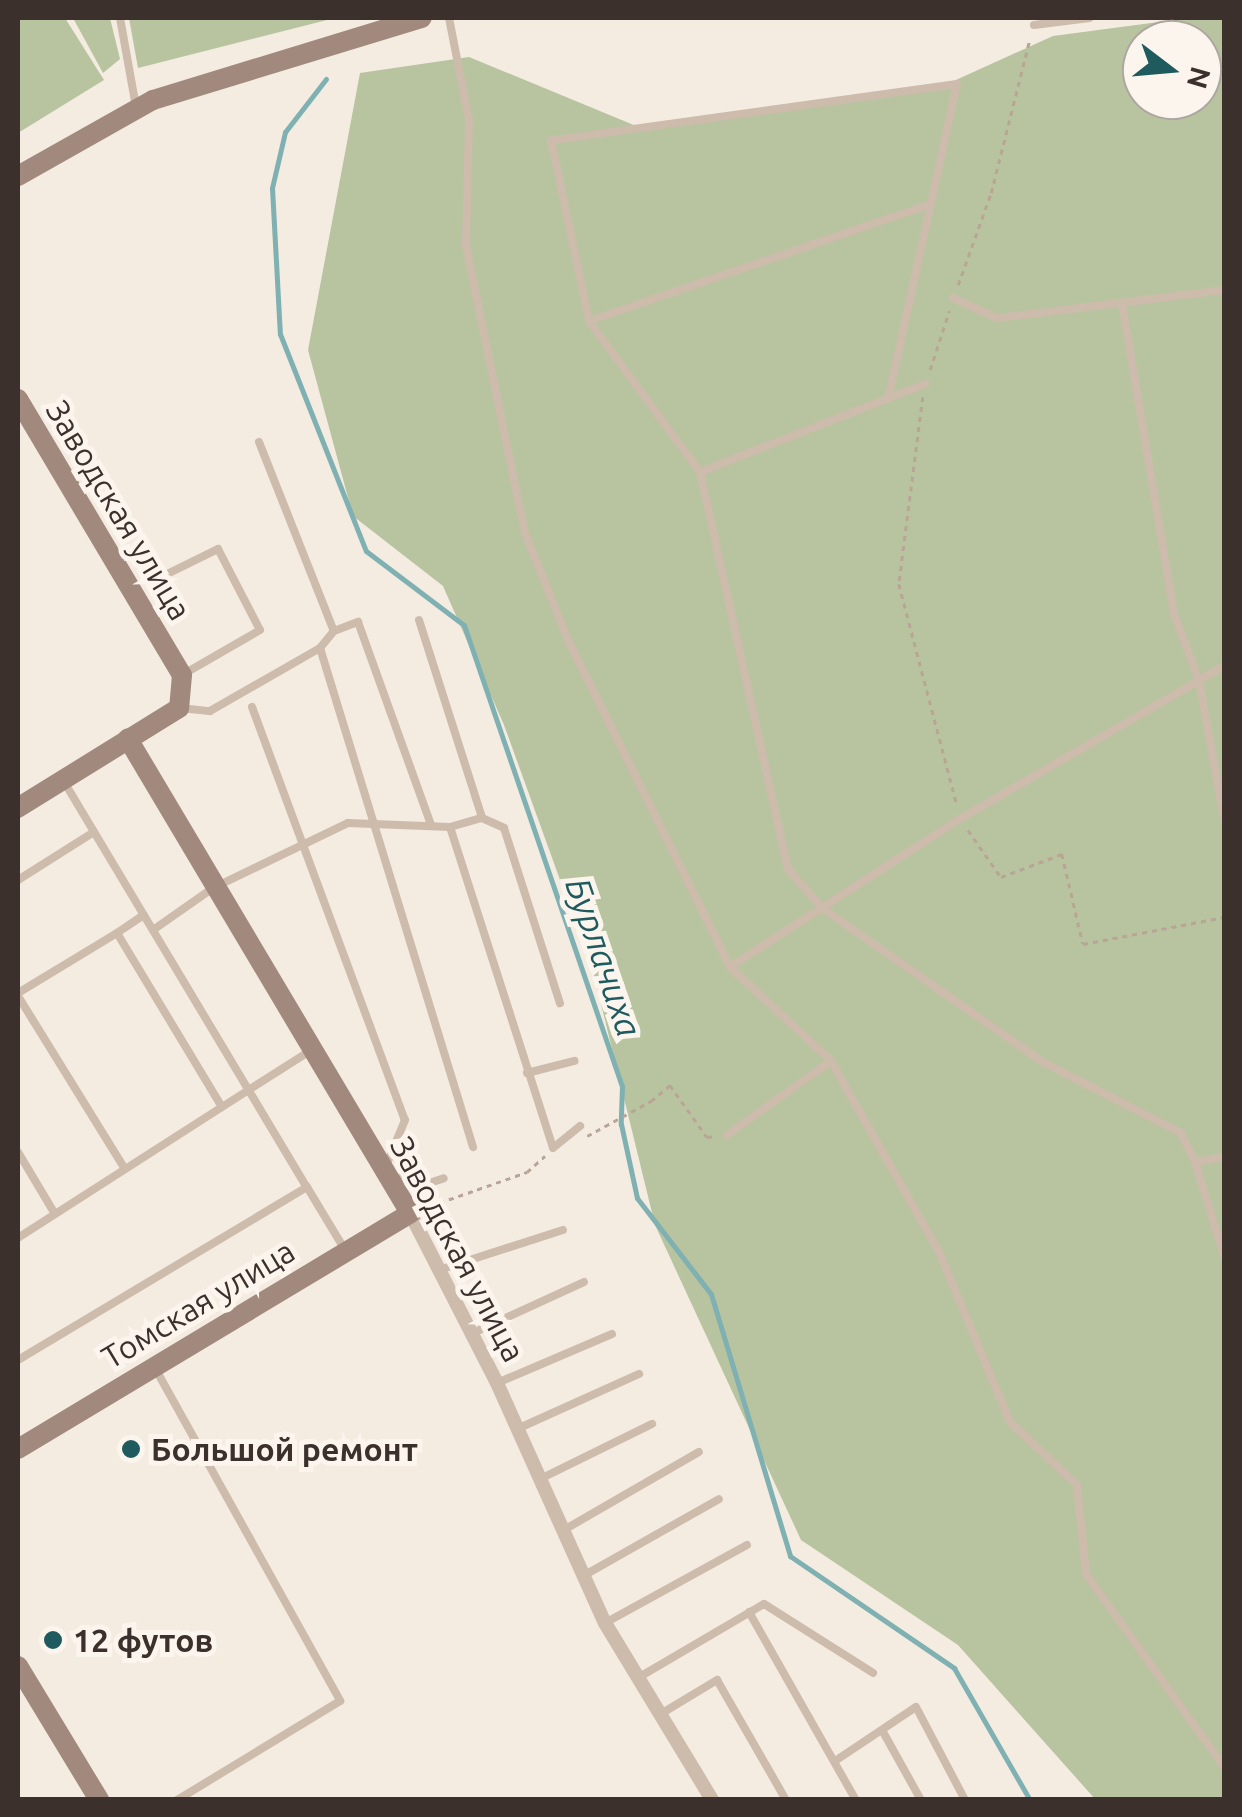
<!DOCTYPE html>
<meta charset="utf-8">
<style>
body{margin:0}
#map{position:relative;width:1242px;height:1817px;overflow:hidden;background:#f4ebe1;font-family:Ubuntu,sans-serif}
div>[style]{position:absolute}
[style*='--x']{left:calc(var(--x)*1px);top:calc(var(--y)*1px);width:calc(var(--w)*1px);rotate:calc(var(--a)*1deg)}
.green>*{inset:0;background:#b8c4a0}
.stream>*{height:5px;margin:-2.5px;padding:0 2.5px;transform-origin:2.5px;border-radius:2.5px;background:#7fb0b2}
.path>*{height:2.5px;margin-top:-1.25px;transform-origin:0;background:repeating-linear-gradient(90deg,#b9a596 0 5px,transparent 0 10px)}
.lane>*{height:8px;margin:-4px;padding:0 4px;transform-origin:4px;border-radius:4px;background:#cdbbac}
.street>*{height:14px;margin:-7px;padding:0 7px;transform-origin:7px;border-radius:7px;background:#cdbbac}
.secondary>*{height:20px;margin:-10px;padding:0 10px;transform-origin:10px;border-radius:10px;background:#a18a7d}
.dots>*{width:28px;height:28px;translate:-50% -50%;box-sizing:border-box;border:5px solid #fbf5ee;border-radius:50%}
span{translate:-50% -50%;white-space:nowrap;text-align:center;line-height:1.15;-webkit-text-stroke:10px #fbf5ee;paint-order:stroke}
.street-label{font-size:32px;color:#3b302b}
.poi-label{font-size:32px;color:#3b302b;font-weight:700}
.left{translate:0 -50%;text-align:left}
.water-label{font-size:35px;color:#1f5a5e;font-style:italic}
.frame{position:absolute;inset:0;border:20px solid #3b302b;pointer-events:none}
.north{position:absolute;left:1122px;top:20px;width:100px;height:100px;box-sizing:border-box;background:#fbf5ee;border:2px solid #aea6a0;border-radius:50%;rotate:106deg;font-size:28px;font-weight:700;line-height:40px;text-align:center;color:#3b302b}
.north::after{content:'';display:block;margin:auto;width:35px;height:45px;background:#1f5a5e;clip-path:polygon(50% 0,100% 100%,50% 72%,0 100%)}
</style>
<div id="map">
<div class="green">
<div style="clip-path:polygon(18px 18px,65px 18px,104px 80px,18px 133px)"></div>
<div style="clip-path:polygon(73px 18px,110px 18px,120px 59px,103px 73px)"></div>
<div style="clip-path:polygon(129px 18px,335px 18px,138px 68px)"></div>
<div style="clip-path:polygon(evenodd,1189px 18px,1224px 18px,1224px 1799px,1095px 1799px,958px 1645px,801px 1540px,655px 1225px,593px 971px,504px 725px,443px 586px,353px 516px,308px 350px,360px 73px,469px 57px,641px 128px,936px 89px,1053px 36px,1189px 18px,1142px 40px,1202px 40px,1202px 100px,1142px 100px,1142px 40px)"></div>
</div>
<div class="stream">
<div style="--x:326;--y:79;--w:67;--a:127.7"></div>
<div style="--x:285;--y:132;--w:57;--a:103.1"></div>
<div style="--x:272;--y:188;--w:146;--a:86.9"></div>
<div style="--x:280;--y:334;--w:233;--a:68.4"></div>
<div style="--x:366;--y:551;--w:123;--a:37.1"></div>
<div style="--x:464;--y:625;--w:487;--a:71.1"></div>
<div style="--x:622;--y:1086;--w:38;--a:92"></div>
<div style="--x:621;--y:1124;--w:76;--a:77.8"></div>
<div style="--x:637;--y:1198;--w:121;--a:52.4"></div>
<div style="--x:711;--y:1294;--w:274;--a:73.2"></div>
<div style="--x:790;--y:1556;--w:199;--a:34.3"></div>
<div style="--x:954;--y:1668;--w:152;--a:60.1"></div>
</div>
<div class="path">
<div style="--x:958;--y:285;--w:98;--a:-70.3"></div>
<div style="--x:991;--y:193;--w:160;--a:-75.9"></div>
<div style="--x:930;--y:370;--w:62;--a:-72.1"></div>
<div style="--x:923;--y:397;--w:189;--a:97.3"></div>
<div style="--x:899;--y:584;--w:228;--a:75.3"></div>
<div style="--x:968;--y:830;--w:57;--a:54.9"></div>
<div style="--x:1001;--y:877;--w:65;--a:-20.7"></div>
<div style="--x:1062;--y:854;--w:92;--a:76.9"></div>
<div style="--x:1083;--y:944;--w:144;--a:-10.8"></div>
<div style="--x:587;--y:1136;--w:73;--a:-28.7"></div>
<div style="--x:651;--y:1101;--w:25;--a:-40"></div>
<div style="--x:670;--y:1085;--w:64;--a:54.6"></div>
<div style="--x:707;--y:1137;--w:9;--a:-6"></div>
<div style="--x:430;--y:1206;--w:103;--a:-19.3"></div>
<div style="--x:527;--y:1172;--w:24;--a:-42"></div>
</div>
<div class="lane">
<div style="--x:120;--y:18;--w:90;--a:79.8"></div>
<div style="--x:449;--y:18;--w:104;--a:78.9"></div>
<div style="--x:469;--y:120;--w:126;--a:91.4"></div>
<div style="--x:466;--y:246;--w:293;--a:78.4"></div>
<div style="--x:525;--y:533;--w:115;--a:68.1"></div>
<div style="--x:568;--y:640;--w:365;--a:63.6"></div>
<div style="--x:730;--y:967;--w:138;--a:42.9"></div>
<div style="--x:831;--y:1061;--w:222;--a:60.5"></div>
<div style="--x:940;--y:1254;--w:182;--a:67.4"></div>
<div style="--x:1010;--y:1422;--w:92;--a:43.2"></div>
<div style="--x:1077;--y:1485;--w:89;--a:84.2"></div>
<div style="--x:1086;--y:1574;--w:237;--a:54.4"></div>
<div style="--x:1034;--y:25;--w:56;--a:-7.1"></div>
<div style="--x:953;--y:298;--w:48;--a:24.4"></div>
<div style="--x:997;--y:318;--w:229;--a:-7"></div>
<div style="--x:1122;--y:303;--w:315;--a:80.5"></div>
<div style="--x:1174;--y:614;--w:71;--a:69.3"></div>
<div style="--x:1199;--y:680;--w:141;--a:79.8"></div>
<div style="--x:589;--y:321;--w:358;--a:-18.9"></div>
<div style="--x:889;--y:395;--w:318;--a:-77.7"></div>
<div style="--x:957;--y:84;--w:410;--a:172.1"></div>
<div style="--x:551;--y:140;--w:185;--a:78.1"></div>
<div style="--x:589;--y:321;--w:187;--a:53.7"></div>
<div style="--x:700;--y:472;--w:407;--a:77.5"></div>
<div style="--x:788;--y:869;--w:52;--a:48.9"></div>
<div style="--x:822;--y:908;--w:267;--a:34.9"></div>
<div style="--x:1041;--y:1061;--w:157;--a:27.2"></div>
<div style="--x:1181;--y:1133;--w:32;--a:64"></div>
<div style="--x:1195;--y:1162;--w:98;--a:72.9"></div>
<div style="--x:259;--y:442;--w:203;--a:68.4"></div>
<div style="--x:700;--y:472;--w:242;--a:-21.4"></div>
<div style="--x:159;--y:578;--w:66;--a:-26.2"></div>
<div style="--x:218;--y:549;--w:91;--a:62.6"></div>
<div style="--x:260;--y:630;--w:90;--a:150"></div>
<div style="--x:419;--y:620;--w:208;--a:72.3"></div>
<div style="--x:320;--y:648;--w:522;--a:72.95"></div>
<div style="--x:252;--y:707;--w:440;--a:69.7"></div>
<div style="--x:405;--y:1120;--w:50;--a:112.4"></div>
<div style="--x:180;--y:708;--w:30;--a:6"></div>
<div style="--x:210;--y:711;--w:127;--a:-29.8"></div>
<div style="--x:320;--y:648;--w:22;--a:-51"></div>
<div style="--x:334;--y:631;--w:26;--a:-21"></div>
<div style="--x:358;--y:622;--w:216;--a:70.2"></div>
<div style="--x:63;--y:780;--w:475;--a:59.1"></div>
<div style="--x:450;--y:827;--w:337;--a:72.2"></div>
<div style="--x:553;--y:1148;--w:35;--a:-39"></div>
<div style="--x:18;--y:880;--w:90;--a:-32.3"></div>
<div style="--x:153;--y:930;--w:73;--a:-35"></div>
<div style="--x:213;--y:888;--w:150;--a:-25.7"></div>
<div style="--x:348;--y:823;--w:102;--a:2.2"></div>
<div style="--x:450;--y:827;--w:33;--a:-16"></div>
<div style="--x:482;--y:818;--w:24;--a:24"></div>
<div style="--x:504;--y:828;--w:184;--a:72.3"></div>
<div style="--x:117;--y:933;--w:32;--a:-34"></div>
<div style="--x:730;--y:967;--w:274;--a:-32.8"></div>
<div style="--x:960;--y:819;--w:305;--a:-30.1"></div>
<div style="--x:18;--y:993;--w:116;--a:-31.2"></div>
<div style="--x:117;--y:933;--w:203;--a:58.9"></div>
<div style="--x:222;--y:1107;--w:242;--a:147.3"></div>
<div style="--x:18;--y:996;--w:203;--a:58.3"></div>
<div style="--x:527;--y:1073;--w:49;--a:-14.3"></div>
<div style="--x:222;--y:1107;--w:104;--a:-32.5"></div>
<div style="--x:727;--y:1135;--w:128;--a:-35.4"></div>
<div style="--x:18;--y:1152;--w:72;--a:59.2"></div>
<div style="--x:1195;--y:1162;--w:29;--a:-10"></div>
<div style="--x:396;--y:1177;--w:23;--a:25"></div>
<div style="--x:417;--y:1187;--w:28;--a:-18"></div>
<div style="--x:442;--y:1269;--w:127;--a:-17.9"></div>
<div style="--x:473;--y:1333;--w:122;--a:-24.7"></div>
<div style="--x:18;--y:1360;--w:337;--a:-30.9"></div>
<div style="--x:307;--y:1187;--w:74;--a:58.9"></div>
<div style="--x:155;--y:1368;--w:381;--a:60.9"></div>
<div style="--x:340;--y:1701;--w:191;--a:148.7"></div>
<div style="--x:497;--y:1383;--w:125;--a:-23.1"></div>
<div style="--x:517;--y:1429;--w:134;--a:-24.3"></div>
<div style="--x:540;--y:1479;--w:125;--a:-26.2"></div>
<div style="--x:562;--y:1531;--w:158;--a:-30"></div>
<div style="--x:583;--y:1576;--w:156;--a:-29.5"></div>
<div style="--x:749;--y:1612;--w:216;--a:60.4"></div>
<div style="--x:605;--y:1623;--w:162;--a:-28.8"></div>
<div style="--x:636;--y:1679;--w:148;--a:-30.4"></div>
<div style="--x:764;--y:1604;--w:129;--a:32.3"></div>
<div style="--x:659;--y:1715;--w:68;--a:-31.1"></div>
<div style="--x:717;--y:1680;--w:138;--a:60.1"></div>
<div style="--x:882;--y:1730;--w:80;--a:60.9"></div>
<div style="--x:835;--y:1761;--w:97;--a:-33.7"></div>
<div style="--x:916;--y:1707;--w:105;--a:62.2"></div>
</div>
<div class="street">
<div style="--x:410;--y:1213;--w:191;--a:62.9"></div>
<div style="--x:497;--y:1383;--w:263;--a:65.8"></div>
<div style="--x:605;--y:1623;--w:207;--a:58.8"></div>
</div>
<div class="secondary">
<div style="--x:18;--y:176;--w:155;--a:-29.4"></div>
<div style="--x:153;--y:100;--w:281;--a:-17"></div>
<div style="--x:18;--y:399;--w:321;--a:59.3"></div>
<div style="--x:182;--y:675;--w:33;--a:95"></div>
<div style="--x:179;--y:708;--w:190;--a:148.2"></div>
<div style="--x:18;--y:1449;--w:458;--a:-31"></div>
<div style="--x:410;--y:1213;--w:552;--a:-120.75"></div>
<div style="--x:18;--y:1666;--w:157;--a:58.8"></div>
</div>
<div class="dots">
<div style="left:131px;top:1449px;background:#1f5a5e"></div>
<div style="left:53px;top:1640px;background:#1f5a5e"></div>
</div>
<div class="street-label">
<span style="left:119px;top:510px;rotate:59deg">Заводская улица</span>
<span style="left:458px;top:1249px;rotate:62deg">Заводская улица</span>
<span style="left:198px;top:1304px;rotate:-31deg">Томская улица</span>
</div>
<div class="poi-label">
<span class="left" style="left:151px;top:1449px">Большой ремонт</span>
<span class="left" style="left:73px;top:1640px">12 футов</span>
</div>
<div class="water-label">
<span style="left:604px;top:957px;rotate:71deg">Бурлачиха</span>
</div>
<div class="frame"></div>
<div class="north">N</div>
</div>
